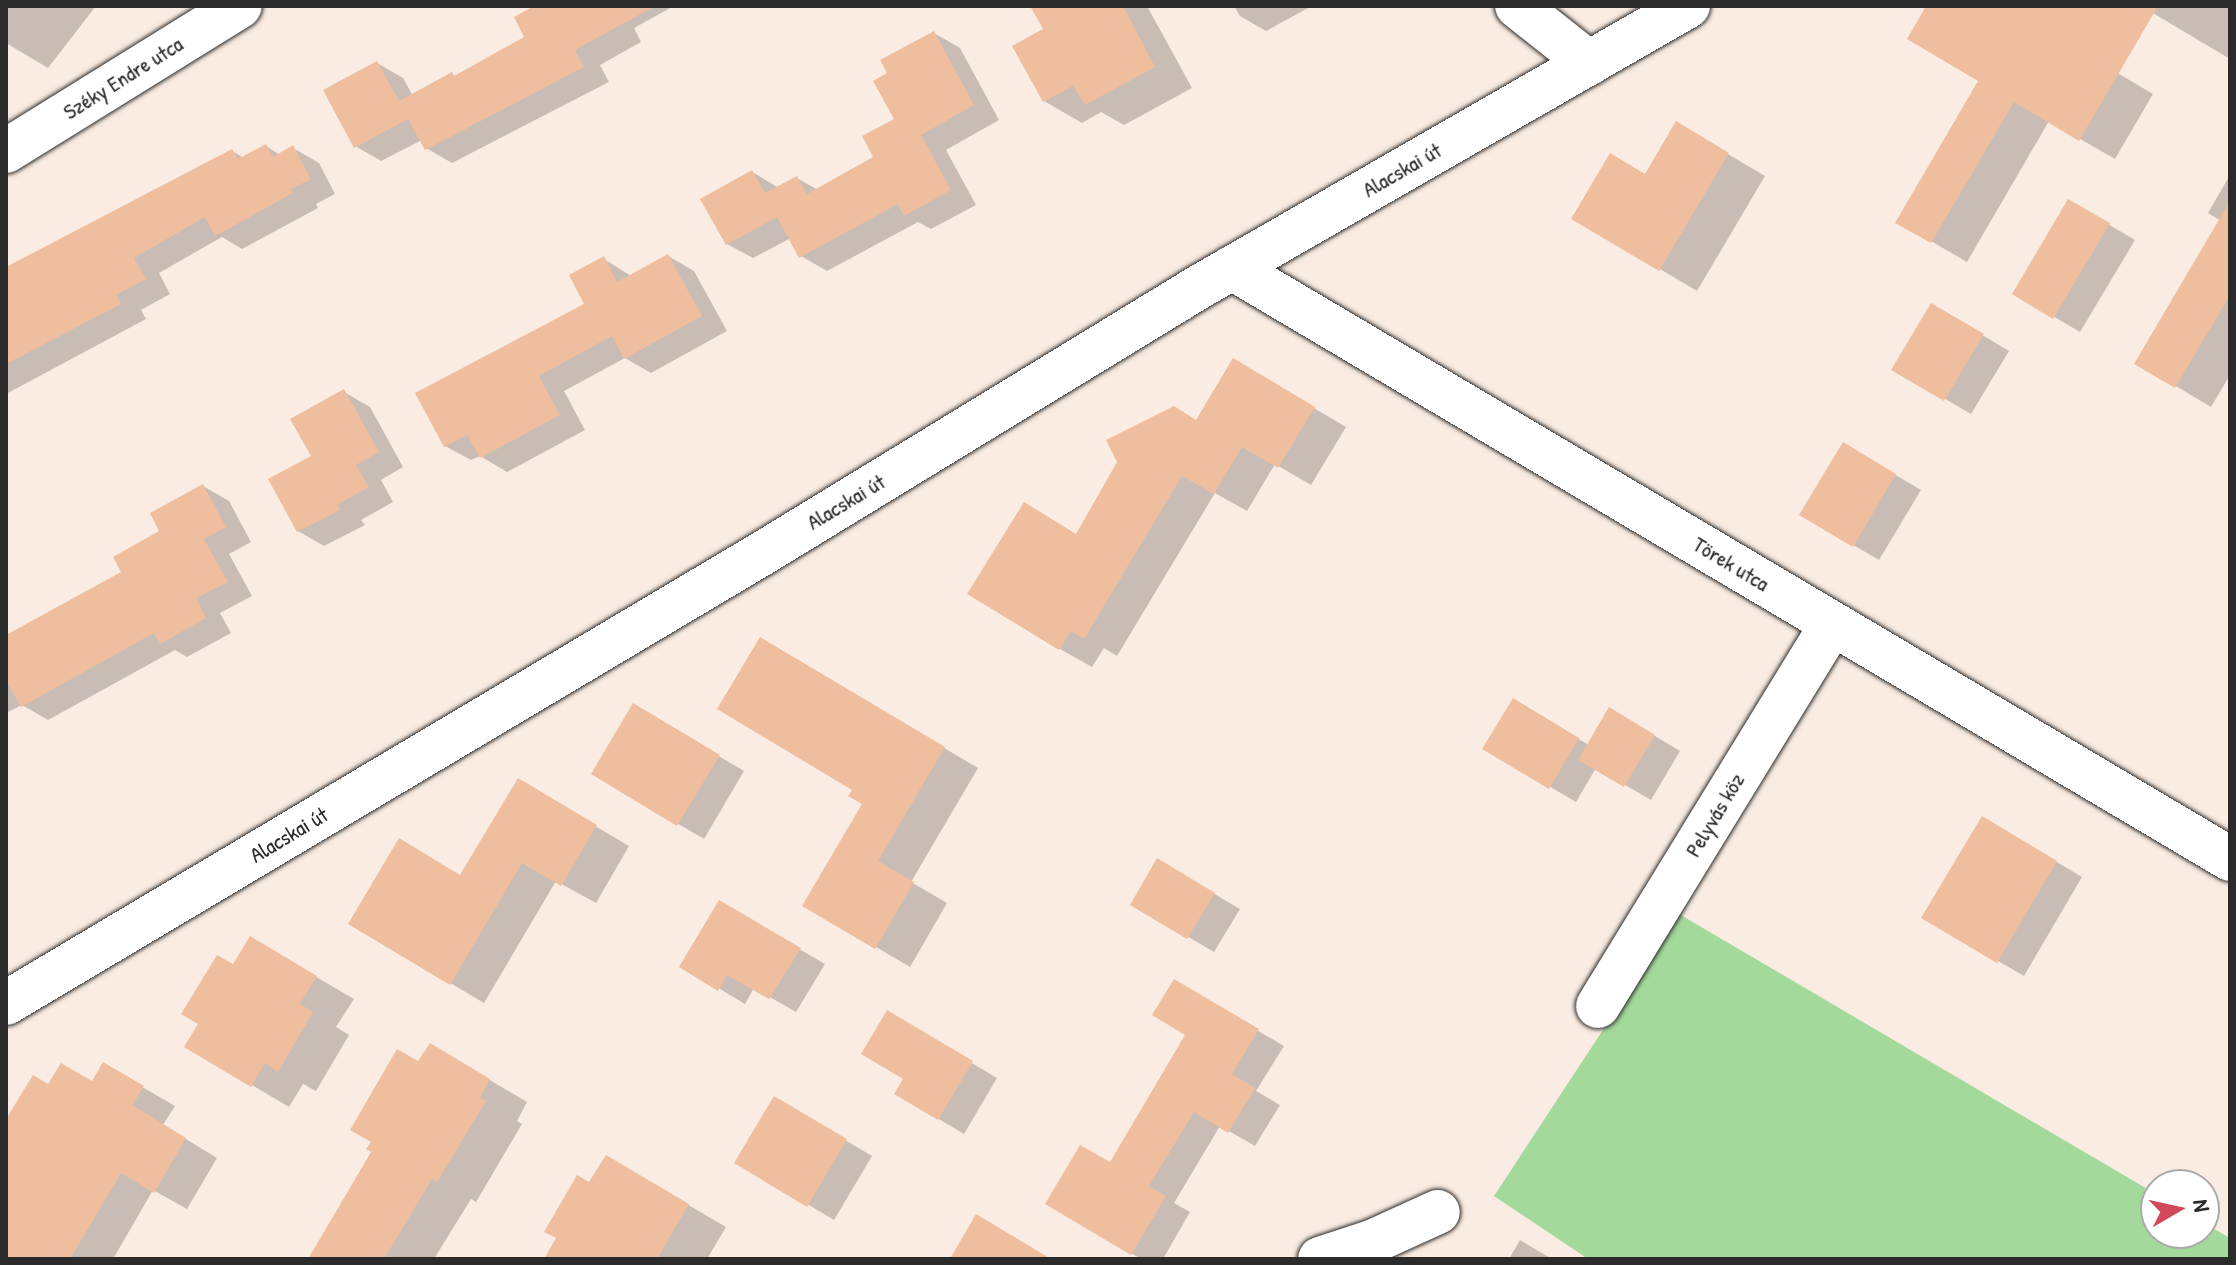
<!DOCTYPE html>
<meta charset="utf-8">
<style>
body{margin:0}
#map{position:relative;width:2236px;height:1265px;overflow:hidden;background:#faece2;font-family:"Patrick Hand",sans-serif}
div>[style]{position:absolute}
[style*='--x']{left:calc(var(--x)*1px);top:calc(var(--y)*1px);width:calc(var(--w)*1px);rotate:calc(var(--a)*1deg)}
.green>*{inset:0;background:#a4d99c}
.shadow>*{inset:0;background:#0003}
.building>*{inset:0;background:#eebe9e}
.roads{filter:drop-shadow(0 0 2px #2b2b2b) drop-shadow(0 0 2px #2b2b2b)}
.minor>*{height:44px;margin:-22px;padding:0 22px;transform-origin:22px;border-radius:22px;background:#fff}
span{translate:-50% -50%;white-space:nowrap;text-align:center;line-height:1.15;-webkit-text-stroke:6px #fff;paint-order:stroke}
.street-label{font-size:22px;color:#2b2b2b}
.frame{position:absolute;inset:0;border:8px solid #2b2b2b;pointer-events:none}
.north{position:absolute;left:2140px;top:1169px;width:80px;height:80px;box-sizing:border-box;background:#fff;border:2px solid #aaa;border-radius:50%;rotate:81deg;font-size:22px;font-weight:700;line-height:32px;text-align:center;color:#2b2b2b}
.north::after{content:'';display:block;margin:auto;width:28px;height:36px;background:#d1495b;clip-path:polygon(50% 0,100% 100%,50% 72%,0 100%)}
</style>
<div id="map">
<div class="green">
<div style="clip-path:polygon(1679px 914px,2156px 1194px,2156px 1233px,2204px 1233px,2204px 1223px,2230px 1238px,2230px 1259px,1588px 1259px,1494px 1196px)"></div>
</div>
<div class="shadow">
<div style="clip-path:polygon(6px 6px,96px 6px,48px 68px,6px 43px)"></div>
<div style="clip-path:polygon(538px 6px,674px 6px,634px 28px,641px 42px,600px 65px,609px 82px,452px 163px,426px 148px,422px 140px,381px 161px,355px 146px,377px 63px,403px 78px,413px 96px,452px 74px,457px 77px,527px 37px)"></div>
<div style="clip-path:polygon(1043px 6px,1147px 6px,1192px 88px,1124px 125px,1101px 112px,1082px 123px,1044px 101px)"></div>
<div style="clip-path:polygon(1234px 6px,1312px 6px,1266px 31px,1240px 16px)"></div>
<div style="clip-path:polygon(1928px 6px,2004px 6px,2153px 94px,2115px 159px,2049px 121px,1967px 262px,1898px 222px,1981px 81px)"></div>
<div style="clip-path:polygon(2141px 6px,2230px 6px,2230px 59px)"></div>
<div style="clip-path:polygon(934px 33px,960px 48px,999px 120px,946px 150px,976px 205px,931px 229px,918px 222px,827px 271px,801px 256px,791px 238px,753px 258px,727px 244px,752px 172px,779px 188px,797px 178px,818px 190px,876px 158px,896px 119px,890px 73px)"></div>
<div style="clip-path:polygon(1677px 124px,1765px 176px,1697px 291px,1574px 218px,1647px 176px)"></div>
<div style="clip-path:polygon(266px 146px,280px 155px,293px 148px,319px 163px,335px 194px,316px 204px,318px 208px,242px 249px,222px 237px,159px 273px,170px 294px,141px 310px,146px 319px,6px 394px,6px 288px,37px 253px,232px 151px,244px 158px)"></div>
<div style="clip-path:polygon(2230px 175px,2230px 375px,2211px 407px,2137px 363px,2221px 221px,2208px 213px)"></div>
<div style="clip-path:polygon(2069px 201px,2135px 240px,2080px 332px,2015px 294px)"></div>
<div style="clip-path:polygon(668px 256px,694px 271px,727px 331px,651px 373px,625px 358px,564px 391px,585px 430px,507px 472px,480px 456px,471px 460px,445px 446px,587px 305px,604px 259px,631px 276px)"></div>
<div style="clip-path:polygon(1932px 305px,2009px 351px,1971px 414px,1894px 369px)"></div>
<div style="clip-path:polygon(1265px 379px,1346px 427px,1311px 485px,1275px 464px,1247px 511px,1215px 493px,1117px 656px,1104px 648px,1092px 667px,1060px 649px,1078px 536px,1197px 422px)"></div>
<div style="clip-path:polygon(344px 392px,370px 407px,403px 467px,381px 480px,393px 502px,361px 520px,365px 525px,324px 546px,298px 531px,314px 457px)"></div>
<div style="clip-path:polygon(1843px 444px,1921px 490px,1879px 560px,1802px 515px)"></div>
<div style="clip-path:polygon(203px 486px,229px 501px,251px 542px,229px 554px,252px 596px,220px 613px,231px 633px,187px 657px,175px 650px,48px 720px,22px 705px,6px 713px,6px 639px,124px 573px)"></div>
<div style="clip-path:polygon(760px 639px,978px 768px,911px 882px,947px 903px,910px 967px,805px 905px,864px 803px)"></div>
<div style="clip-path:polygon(1513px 701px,1589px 745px,1610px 709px,1680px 751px,1651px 800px,1596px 768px,1576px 802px,1485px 748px)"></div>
<div style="clip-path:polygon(634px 706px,744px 771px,704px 839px,593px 774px)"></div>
<div style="clip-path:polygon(519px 781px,629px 846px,596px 903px,556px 881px,484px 1003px,351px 924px,461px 878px)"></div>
<div style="clip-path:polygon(1983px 818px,2082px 877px,2024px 976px,1924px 918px)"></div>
<div style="clip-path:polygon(1158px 861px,1240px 909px,1214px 952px,1132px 904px)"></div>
<div style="clip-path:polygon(719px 902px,825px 964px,796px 1012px,754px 988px,745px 1004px,682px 966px)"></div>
<div style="clip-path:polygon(251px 939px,354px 999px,336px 1027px,349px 1035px,316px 1091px,303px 1084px,289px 1107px,252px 1085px,201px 1023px)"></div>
<div style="clip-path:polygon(1174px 982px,1284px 1046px,1256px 1091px,1280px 1105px,1255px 1146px,1220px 1126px,1174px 1203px,1190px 1212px,1163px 1259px,1141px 1259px,1048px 1203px,1111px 1165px,1188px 1034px)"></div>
<div style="clip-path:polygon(888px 1013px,997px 1078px,964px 1134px,897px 1094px,906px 1078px)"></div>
<div style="clip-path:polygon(419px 1064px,468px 1067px,527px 1102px,517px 1121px,522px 1124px,476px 1202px,471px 1199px,434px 1259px,310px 1259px,374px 1152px)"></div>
<div style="clip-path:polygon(104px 1065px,175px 1106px,163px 1125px,217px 1158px,187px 1209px,153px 1190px,113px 1259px,21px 1259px,6px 1250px,6px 1150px,49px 1086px,93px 1084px)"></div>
<div style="clip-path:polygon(774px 1098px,872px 1156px,834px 1220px,737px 1162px)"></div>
<div style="clip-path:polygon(606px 1157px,726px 1227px,707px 1259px,546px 1259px)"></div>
<div style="clip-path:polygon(1520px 1240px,1552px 1259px,1509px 1259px)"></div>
</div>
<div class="building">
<div style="clip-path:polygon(534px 6px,655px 6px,575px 50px,584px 67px,425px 150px,408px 119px,354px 148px,323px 90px,377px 61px,399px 101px,452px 72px,454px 76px,524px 37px,514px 17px)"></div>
<div style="clip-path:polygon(1030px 6px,1123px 6px,1155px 67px,1085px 105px,1073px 86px,1043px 102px,1012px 46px,1043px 29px)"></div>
<div style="clip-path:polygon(1926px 6px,2158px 6px,2079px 141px,2014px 102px,1931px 243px,1895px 223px,1978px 81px,1907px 39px)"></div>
<div style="clip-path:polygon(934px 31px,974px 105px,921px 135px,951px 190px,904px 216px,898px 204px,799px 258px,777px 217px,726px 245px,700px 199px,752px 170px,765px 193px,797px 176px,807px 194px,873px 157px,862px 136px,894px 119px,873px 81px,887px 73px,880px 60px)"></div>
<div style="clip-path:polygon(1676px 121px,1729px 153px,1659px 271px,1571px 219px,1610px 153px,1645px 174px)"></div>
<div style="clip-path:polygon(266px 144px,273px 157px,293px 145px,311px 179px,291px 189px,293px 193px,215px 236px,205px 217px,134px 258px,146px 279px,116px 295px,121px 304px,6px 364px,6px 267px,232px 149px,238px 159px)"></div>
<div style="clip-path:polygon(2068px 199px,2110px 223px,2053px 319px,2012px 294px)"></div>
<div style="clip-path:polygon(2230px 201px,2230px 295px,2175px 388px,2134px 364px)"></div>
<div style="clip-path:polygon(668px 254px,702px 316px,624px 359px,612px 336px,539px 376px,560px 415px,480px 458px,467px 435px,444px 447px,415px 393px,584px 304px,569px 275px,604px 256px,617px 282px)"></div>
<div style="clip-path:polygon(1931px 303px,1984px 334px,1944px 401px,1891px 370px)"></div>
<div style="clip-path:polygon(1233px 358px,1315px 407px,1278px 468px,1242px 447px,1214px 494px,1182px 476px,1084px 639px,1071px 631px,1059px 650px,967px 594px,1024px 502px,1076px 534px,1117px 462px,1106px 440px,1174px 406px,1196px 420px)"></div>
<div style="clip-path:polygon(344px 389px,379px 452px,356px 465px,369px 487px,337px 505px,340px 510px,297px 532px,268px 479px,311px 456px,290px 419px)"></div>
<div style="clip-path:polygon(1843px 442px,1896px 474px,1853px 547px,1799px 515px)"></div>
<div style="clip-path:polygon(203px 484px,226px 527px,204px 539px,228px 582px,196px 598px,206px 618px,160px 644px,154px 633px,21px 707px,6px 681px,6px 635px,121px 572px,113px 557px,159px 531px,150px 513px)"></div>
<div style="clip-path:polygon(760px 637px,945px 747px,878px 861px,914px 882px,875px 949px,802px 906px,862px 804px,848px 796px,852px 790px,717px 709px)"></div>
<div style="clip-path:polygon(1513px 698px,1579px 738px,1549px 789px,1482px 749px)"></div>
<div style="clip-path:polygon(633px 703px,720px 755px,677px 826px,591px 774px)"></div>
<div style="clip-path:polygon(1609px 707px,1655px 735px,1624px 787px,1578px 760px)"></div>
<div style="clip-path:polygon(518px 778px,597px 825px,561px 886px,522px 863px,450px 985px,348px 924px,399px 838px,460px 875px)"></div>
<div style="clip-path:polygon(1982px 816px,2057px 861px,1997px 963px,1921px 918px)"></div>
<div style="clip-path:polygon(1157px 858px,1215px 893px,1187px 939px,1130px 905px)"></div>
<div style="clip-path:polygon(719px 900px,801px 948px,769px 999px,727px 975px,718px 991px,679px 967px)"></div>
<div style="clip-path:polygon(250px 936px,317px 976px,300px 1004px,313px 1012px,278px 1072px,265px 1063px,251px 1087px,184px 1047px,198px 1024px,181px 1014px,217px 955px,233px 964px)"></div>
<div style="clip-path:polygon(1174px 979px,1259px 1029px,1232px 1074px,1255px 1088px,1228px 1133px,1194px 1112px,1149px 1186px,1166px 1196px,1131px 1255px,1045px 1204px,1080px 1145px,1110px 1162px,1185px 1035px,1152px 1015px)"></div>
<div style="clip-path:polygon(887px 1010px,973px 1061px,938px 1120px,894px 1094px,903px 1079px,861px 1054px)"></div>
<div style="clip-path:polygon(430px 1043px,490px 1079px,480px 1098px,486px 1101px,437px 1182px,432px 1179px,384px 1259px,308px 1259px,371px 1152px,366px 1149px,371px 1142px,350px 1130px,397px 1049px,418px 1061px)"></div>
<div style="clip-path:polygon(103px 1062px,144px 1086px,132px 1105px,186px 1138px,154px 1193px,121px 1173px,70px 1259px,6px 1259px,6px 1119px,33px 1075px,48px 1084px,61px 1063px,92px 1081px)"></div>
<div style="clip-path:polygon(774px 1096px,847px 1139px,807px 1207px,734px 1163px)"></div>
<div style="clip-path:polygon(606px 1155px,689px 1204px,657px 1259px,544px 1259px,556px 1238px,544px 1232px,577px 1175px,589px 1182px)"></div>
<div style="clip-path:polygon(976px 1214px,1051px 1259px,950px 1259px)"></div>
</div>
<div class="roads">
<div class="minor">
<div style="--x:1517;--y:6;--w:92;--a:38.4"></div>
<div style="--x:6;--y:151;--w:275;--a:-31.8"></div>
<div style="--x:1232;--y:268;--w:1160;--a:30.63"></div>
<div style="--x:6;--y:1003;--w:881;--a:-30.73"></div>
<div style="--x:763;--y:553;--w:511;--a:-31.39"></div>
<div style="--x:1199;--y:287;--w:564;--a:-29.88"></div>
<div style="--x:1598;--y:1006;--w:448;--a:-58.5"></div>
<div style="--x:1320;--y:1259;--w:57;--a:-18.4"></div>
<div style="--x:1374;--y:1241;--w:70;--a:-24.4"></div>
</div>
</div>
<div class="street-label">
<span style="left:123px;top:78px;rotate:-32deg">Széky Endre utca</span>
<span style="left:1402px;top:170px;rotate:-30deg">Alacskai út</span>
<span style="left:846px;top:502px;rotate:-31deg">Alacskai út</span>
<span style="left:1731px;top:564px;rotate:31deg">Törek utca</span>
<span style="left:1715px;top:815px;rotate:-59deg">Pelyvás köz</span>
<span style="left:289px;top:835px;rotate:-31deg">Alacskai út</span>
</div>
<div class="frame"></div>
<div class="north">N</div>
</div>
